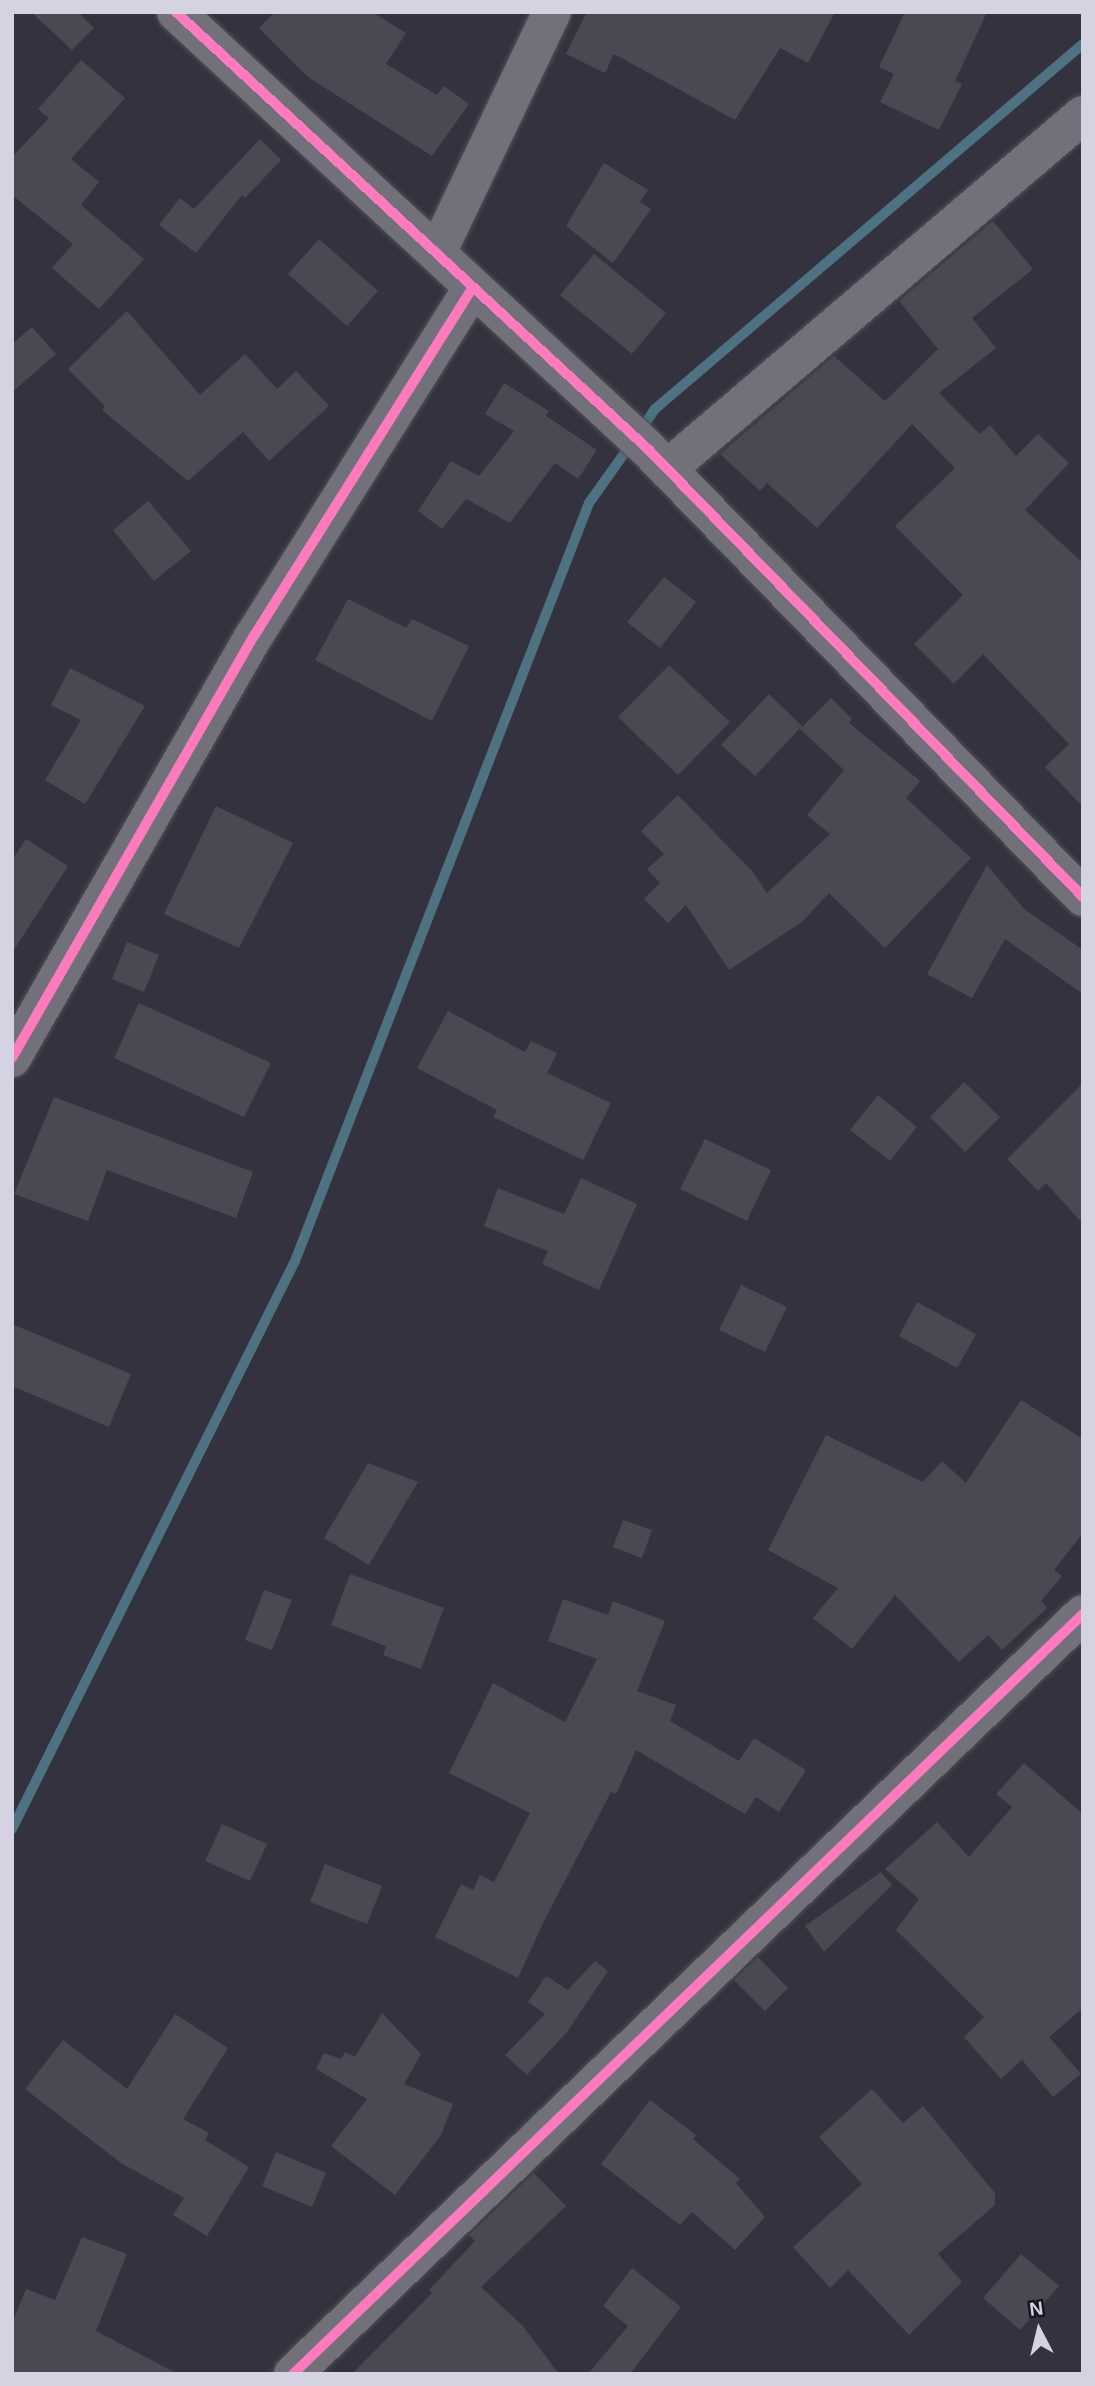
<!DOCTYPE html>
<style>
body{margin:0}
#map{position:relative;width:1095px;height:2386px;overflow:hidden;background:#34323e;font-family:Arial,sans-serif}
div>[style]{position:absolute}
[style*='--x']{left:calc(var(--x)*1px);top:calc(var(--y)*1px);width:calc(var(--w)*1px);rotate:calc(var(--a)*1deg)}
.stream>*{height:10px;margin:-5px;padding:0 5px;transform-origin:5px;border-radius:5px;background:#4e7282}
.building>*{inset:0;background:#4c4853}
.roads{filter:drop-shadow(0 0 2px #51505a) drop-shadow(0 0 2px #51505a)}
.minor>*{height:38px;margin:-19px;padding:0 19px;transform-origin:19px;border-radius:19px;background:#72707a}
.tertiary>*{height:38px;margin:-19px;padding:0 19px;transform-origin:19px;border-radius:19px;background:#72707a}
.cycleway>*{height:10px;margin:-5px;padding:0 5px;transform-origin:5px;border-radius:5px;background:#fd7abc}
span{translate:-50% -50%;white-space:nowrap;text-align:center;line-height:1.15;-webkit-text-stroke:5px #181721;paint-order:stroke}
.frame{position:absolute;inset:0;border:14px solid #d5d3e2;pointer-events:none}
.north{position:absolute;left:1004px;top:2295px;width:70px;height:70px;-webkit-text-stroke:5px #181721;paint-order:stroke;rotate:353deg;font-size:19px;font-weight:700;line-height:28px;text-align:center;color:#d5d3e2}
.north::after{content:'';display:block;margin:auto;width:24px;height:32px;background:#d5d3e2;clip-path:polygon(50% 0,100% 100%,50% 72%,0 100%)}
</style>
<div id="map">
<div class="stream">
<div style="--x:640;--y:431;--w:27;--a:-56"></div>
<div style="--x:655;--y:409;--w:563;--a:-40.46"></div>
<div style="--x:12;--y:1829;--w:635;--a:-63.52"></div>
<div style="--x:295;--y:1261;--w:813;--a:-68.8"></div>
<div style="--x:589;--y:503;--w:72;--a:-54.6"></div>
</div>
<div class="building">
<div style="clip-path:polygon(31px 12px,78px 12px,94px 28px,72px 50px)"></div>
<div style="clip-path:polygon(275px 12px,372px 12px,406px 33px,386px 64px,437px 95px,444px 86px,469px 104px,432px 156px,308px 77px,259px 28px)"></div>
<div style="clip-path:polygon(587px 12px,835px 12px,808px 63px,780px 48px,735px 120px,614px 54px,605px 73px,566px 54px)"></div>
<div style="clip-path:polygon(905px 12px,987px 12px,955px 81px,962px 84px,939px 130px,880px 102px,894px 74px,879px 67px)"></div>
<div style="clip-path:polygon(81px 60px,125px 98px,71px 159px,99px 182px,81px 205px,144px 259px,99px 309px,52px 268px,73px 244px,12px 195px,12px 157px,49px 118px,38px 109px)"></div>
<div style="clip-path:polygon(260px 139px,281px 160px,245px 198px,242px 195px,196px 253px,159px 225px,180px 198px,194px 209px)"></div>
<div style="clip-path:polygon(604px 163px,648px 190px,640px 202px,651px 209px,613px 263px,566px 226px)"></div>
<div style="clip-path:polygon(993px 221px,1033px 269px,972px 318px,996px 348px,939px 393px,980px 434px,990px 425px,1016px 456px,1038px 434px,1069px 463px,1025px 510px,1083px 563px,1083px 807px,1045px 767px,1069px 744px,983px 654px,954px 684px,914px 644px,963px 595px,895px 526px,955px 468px,912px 424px,817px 528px,767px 483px,760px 491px,720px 454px,834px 356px,885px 401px,938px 349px,899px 301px)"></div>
<div style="clip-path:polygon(319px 239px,378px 291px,347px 326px,288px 274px)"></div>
<div style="clip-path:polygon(594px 254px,666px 313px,632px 354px,560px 295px)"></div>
<div style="clip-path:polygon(127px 311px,200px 395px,245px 354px,277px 389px,296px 371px,329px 406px,269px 461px,243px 432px,188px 481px,102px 410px,105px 406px,68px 369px)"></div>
<div style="clip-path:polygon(32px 327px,56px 354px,12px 392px,12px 344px)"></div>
<div style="clip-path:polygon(504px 383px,549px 411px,546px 416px,597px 450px,578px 479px,555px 463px,510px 523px,466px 499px,442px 529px,418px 511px,451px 461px,479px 476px,514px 431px,485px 414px)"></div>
<div style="clip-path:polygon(148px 501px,191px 551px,154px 581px,113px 530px)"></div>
<div style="clip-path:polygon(664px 577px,696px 602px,660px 648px,627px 622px)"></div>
<div style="clip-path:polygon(348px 599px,406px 628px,412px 619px,469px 646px,432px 721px,315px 660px)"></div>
<div style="clip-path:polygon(669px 665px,730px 722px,678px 775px,618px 717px)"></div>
<div style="clip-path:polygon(70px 668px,145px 706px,85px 804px,45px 780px,81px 720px,51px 705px)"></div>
<div style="clip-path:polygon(769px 694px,802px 726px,755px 776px,721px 745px)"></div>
<div style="clip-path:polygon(831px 698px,852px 719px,849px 723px,920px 781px,906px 798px,971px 858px,885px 948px,829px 893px,802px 922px,729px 970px,686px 905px,668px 923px,644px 899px,660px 883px,647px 869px,664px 854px,641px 831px,678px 795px,752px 871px,767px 893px,830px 834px,807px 815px,844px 770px,800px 729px)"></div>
<div style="clip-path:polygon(216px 806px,293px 843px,239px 948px,164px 914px)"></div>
<div style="clip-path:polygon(26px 839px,68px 866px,12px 953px,12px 860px)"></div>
<div style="clip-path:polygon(987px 865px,1024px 909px,1083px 950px,1083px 994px,1005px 939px,972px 998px,927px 974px)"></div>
<div style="clip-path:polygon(127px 942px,159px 955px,144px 992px,112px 979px)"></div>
<div style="clip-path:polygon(139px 1003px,271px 1063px,244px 1117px,114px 1058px)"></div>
<div style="clip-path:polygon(448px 1011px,525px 1052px,531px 1041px,557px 1053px,547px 1073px,611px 1103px,583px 1160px,493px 1117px,497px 1110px,417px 1068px)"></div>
<div style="clip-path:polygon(964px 1082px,1000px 1117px,965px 1152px,930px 1117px)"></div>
<div style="clip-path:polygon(1083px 1083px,1083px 1224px,1046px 1183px,1038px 1191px,1007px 1159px)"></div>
<div style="clip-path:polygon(878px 1095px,917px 1127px,890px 1161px,850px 1130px)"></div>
<div style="clip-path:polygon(54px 1097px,253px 1172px,236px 1218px,107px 1170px,88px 1221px,14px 1194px)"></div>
<div style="clip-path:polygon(705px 1139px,771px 1170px,747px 1221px,680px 1189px)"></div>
<div style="clip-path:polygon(581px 1178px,637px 1204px,599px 1290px,542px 1264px,548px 1251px,484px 1226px,498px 1188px,564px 1214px)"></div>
<div style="clip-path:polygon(741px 1285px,787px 1307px,765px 1352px,719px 1330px)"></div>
<div style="clip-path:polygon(917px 1302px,976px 1334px,957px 1368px,899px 1336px)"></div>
<div style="clip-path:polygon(12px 1324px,131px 1374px,109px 1427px,12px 1386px)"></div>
<div style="clip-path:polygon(1021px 1400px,1083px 1439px,1083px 1533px,1054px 1570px,1062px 1576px,1041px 1601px,1047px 1608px,1002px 1650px,988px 1635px,959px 1662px,895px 1595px,852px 1649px,813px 1618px,838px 1588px,768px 1550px,826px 1435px,923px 1482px,942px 1461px,966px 1483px)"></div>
<div style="clip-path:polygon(368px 1463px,418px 1482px,369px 1565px,324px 1538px)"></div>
<div style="clip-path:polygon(623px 1520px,652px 1530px,642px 1558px,613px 1547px)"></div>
<div style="clip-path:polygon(350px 1574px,444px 1608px,421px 1669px,383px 1655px,386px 1646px,331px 1625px)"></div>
<div style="clip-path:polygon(264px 1590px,292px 1600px,272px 1650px,245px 1640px)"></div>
<div style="clip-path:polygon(563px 1599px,608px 1615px,613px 1601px,665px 1621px,637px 1691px,676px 1705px,670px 1721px,739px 1761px,754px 1738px,806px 1770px,779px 1812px,756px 1797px,745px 1814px,636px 1750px,616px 1794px,611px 1792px,543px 1923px,518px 1978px,435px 1937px,461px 1884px,473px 1890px,480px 1875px,494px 1882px,530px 1813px,449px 1773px,493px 1683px,565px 1722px,597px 1659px,548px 1641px)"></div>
<div style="clip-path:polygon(1024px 1763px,1083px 1814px,1083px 2008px,1049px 2037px,1081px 2074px,1053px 2097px,1022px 2060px,1001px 2079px,964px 2037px,984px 2017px,896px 1930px,919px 1899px,885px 1869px,937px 1822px,969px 1857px,1012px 1807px,996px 1794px)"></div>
<div style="clip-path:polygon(222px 1824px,267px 1844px,250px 1881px,205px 1861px)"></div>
<div style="clip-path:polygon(325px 1864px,382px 1886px,367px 1924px,310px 1902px)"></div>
<div style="clip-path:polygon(881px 1872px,892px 1885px,824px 1952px,805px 1926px)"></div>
<div style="clip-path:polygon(758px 1957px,788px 1988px,765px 2011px,734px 1980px)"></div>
<div style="clip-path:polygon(595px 1961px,608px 1971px,567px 2032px,527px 2075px,505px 2055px,545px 2014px,528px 2002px,546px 1976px,568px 1990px)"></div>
<div style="clip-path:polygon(382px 2013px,421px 2054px,404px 2084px,453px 2104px,441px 2135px,395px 2195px,331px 2146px,367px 2099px,316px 2069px,324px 2053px,341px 2059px,345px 2052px,355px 2057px)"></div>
<div style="clip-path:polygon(175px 2014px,228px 2048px,183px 2119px,209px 2133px,205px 2140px,249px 2167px,207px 2236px,173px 2215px,184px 2198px,121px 2163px,25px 2089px,63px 2040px,127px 2089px)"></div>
<div style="clip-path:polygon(872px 2089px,903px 2123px,923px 2106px,995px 2193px,995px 2205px,938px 2254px,962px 2282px,909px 2335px,848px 2270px,830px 2288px,793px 2247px,862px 2184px,819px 2137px)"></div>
<div style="clip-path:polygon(650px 2100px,696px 2135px,693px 2139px,740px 2179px,736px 2183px,765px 2217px,735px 2250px,692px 2212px,680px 2225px,601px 2164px)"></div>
<div style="clip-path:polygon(276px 2152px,326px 2173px,312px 2207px,262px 2186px)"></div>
<div style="clip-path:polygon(534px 2173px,566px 2206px,481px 2287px,522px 2325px,559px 2374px,352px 2374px,432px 2293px,429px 2290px,475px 2241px,469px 2235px)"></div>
<div style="clip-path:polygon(82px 2237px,127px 2254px,96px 2331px,178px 2374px,12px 2374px,12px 2323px,26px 2289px,55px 2300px)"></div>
<div style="clip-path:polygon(1021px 2254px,1059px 2286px,1020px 2330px,983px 2298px)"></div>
<div style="clip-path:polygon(632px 2268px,681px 2307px,630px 2374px,588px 2374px,628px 2326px,603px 2306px)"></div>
</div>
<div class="roads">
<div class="minor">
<div style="--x:437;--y:253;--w:267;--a:-64.5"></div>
<div style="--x:667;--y:469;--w:546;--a:-40.4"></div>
<div style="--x:12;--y:1058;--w:486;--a:-60.2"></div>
<div style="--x:254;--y:636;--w:411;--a:-57.9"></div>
<div style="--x:293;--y:2374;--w:1096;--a:-43.89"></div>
</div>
<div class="tertiary">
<div style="--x:176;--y:12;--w:645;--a:42.8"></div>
<div style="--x:649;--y:450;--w:623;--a:45.85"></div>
</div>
</div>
<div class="cycleway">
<div style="--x:176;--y:12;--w:645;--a:42.8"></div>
<div style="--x:649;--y:450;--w:623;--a:45.85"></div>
<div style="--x:12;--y:1058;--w:486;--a:-60.2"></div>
<div style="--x:254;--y:636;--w:411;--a:-57.9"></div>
<div style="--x:293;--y:2374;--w:1096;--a:-43.89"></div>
</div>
<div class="frame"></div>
<div class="north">N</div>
</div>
